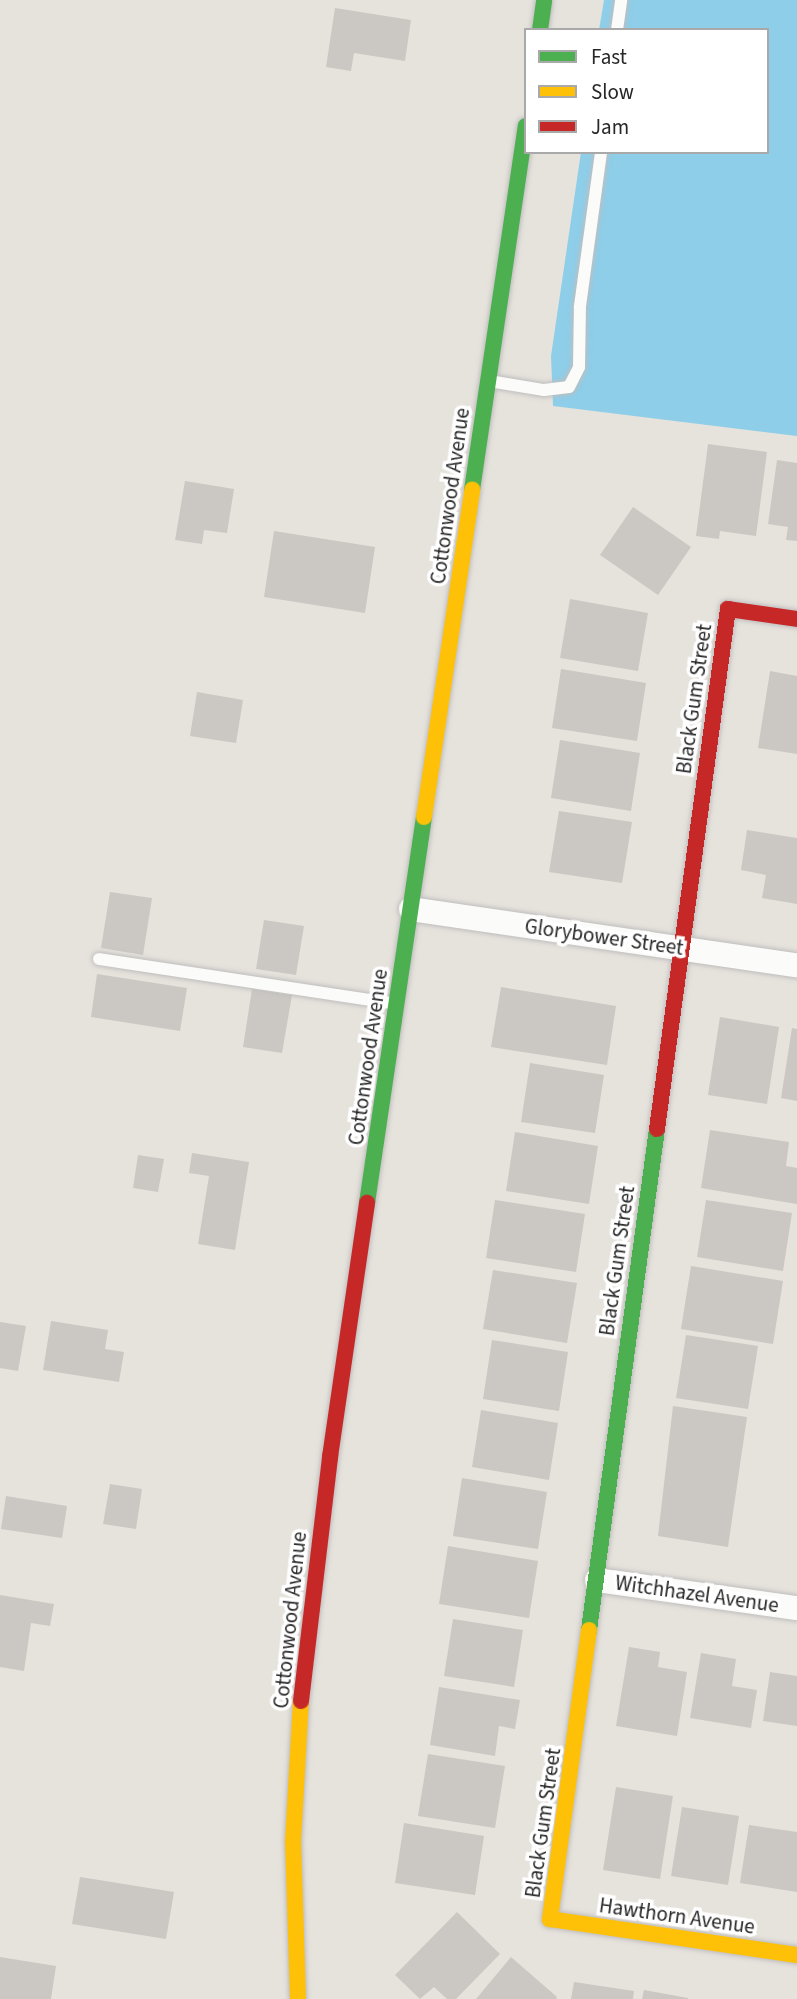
<!DOCTYPE html>
<style>
body{margin:0}
#map{position:relative;width:797px;height:1999px;overflow:hidden;background:#e6e2dc;font-family:"Source Sans 3",sans-serif}
div>[style]{position:absolute}
[style*='--x']{left:calc(var(--x)*1px);top:calc(var(--y)*1px);width:calc(var(--w)*1px);rotate:calc(var(--a)*1deg)}
.water>*{inset:0;background:#8ecee9}
.building>*{inset:0;background:#cbc8c3}
.roads{filter:drop-shadow(0 0 2px #bfbebe) drop-shadow(0 0 2px #bfbebe)}
.lane>*{height:12px;margin:-6px;padding:0 6px;transform-origin:6px;border-radius:6px;background:#fbfbfa}
.street>*{height:24px;margin:-12px;padding:0 12px;transform-origin:12px;border-radius:12px;background:#fbfbfa}
.fast>*{height:16px;margin:-8px;padding:0 8px;transform-origin:8px;border-radius:8px;background:#4caf50}
.slow>*{height:16px;margin:-8px;padding:0 8px;transform-origin:8px;border-radius:8px;background:#ffc107}
.jam>*{height:16px;margin:-8px;padding:0 8px;transform-origin:8px;border-radius:8px;background:#c62828}
span{translate:-50% -50%;white-space:nowrap;text-align:center;line-height:1.15;-webkit-text-stroke:7px #fff;paint-order:stroke}
.street-label{font-size:21px;color:#272727}
.legend{position:absolute;left:524px;top:28px;width:245px;height:126px;box-sizing:border-box;background:#fff;border:2px solid #a9a9a9;margin:0;padding:9px 12px;list-style:none;font-size:21px;color:#272727}
.legend li{display:flex;align-items:center;gap:14px;height:35px}
.legend b{width:35px;border:2px solid #a9a9a9}
</style>
<div id="map">
<div class="water">
<div style="clip-path:polygon(604px 0,797px 0,797px 436px,553px 406px,551px 356px,581px 152px,767px 152px,767px 30px,599px 30px)"></div>
</div>
<div class="building">
<div style="clip-path:polygon(335px 8px,411px 20px,405px 61px,354px 53px,351px 71px,326px 67px)"></div>
<div style="clip-path:polygon(708px 444px,767px 452px,756px 536px,720px 531px,719px 539px,696px 536px)"></div>
<div style="clip-path:polygon(777px 460px,797px 463px,797px 541px,786px 540px,788px 527px,768px 524px)"></div>
<div style="clip-path:polygon(185px 481px,234px 489px,227px 533px,204px 530px,202px 544px,175px 540px)"></div>
<div style="clip-path:polygon(633px 507px,691px 547px,658px 595px,600px 555px)"></div>
<div style="clip-path:polygon(274px 531px,375px 547px,365px 613px,264px 597px)"></div>
<div style="clip-path:polygon(570px 599px,648px 613px,638px 671px,560px 658px)"></div>
<div style="clip-path:polygon(561px 669px,646px 683px,637px 741px,552px 728px)"></div>
<div style="clip-path:polygon(770px 671px,797px 676px,797px 754px,758px 748px)"></div>
<div style="clip-path:polygon(197px 692px,243px 700px,236px 743px,190px 736px)"></div>
<div style="clip-path:polygon(560px 740px,640px 753px,631px 811px,551px 798px)"></div>
<div style="clip-path:polygon(559px 811px,632px 822px,622px 883px,549px 872px)"></div>
<div style="clip-path:polygon(747px 830px,797px 838px,797px 904px,762px 898px,766px 875px,741px 870px)"></div>
<div style="clip-path:polygon(110px 892px,152px 898px,143px 955px,101px 948px)"></div>
<div style="clip-path:polygon(264px 920px,304px 926px,296px 975px,256px 969px)"></div>
<div style="clip-path:polygon(97px 974px,187px 988px,180px 1031px,91px 1017px)"></div>
<div style="clip-path:polygon(501px 987px,616px 1006px,607px 1065px,491px 1047px)"></div>
<div style="clip-path:polygon(252px 989px,292px 995px,282px 1053px,243px 1047px)"></div>
<div style="clip-path:polygon(720px 1017px,779px 1027px,767px 1104px,708px 1095px)"></div>
<div style="clip-path:polygon(792px 1028px,797px 1029px,797px 1101px,781px 1098px)"></div>
<div style="clip-path:polygon(530px 1063px,604px 1075px,595px 1133px,521px 1122px)"></div>
<div style="clip-path:polygon(710px 1130px,789px 1142px,786px 1166px,797px 1168px,797px 1204px,701px 1188px)"></div>
<div style="clip-path:polygon(515px 1132px,598px 1146px,589px 1204px,506px 1191px)"></div>
<div style="clip-path:polygon(192px 1153px,249px 1162px,235px 1250px,198px 1244px,209px 1176px,189px 1173px)"></div>
<div style="clip-path:polygon(138px 1155px,164px 1159px,158px 1192px,133px 1188px)"></div>
<div style="clip-path:polygon(495px 1200px,585px 1214px,576px 1272px,486px 1258px)"></div>
<div style="clip-path:polygon(706px 1200px,792px 1213px,783px 1271px,697px 1257px)"></div>
<div style="clip-path:polygon(691px 1266px,783px 1281px,773px 1344px,681px 1329px)"></div>
<div style="clip-path:polygon(493px 1270px,577px 1283px,567px 1343px,483px 1329px)"></div>
<div style="clip-path:polygon(51px 1321px,108px 1330px,105px 1349px,124px 1352px,119px 1382px,43px 1370px)"></div>
<div style="clip-path:polygon(0 1322px,26px 1326px,18px 1371px,0 1368px)"></div>
<div style="clip-path:polygon(686px 1335px,758px 1346px,748px 1409px,676px 1398px)"></div>
<div style="clip-path:polygon(492px 1340px,568px 1352px,559px 1411px,483px 1399px)"></div>
<div style="clip-path:polygon(673px 1406px,747px 1417px,728px 1547px,658px 1536px)"></div>
<div style="clip-path:polygon(481px 1410px,558px 1423px,549px 1480px,472px 1467px)"></div>
<div style="clip-path:polygon(462px 1478px,547px 1492px,538px 1549px,453px 1536px)"></div>
<div style="clip-path:polygon(110px 1484px,142px 1489px,136px 1529px,103px 1524px)"></div>
<div style="clip-path:polygon(6px 1496px,67px 1506px,62px 1538px,1px 1529px)"></div>
<div style="clip-path:polygon(448px 1546px,538px 1561px,529px 1618px,439px 1604px)"></div>
<div style="clip-path:polygon(0 1595px,54px 1604px,50px 1626px,31px 1623px,24px 1671px,0 1667px)"></div>
<div style="clip-path:polygon(453px 1619px,523px 1630px,514px 1687px,444px 1676px)"></div>
<div style="clip-path:polygon(629px 1647px,660px 1652px,658px 1667px,687px 1672px,677px 1736px,616px 1726px)"></div>
<div style="clip-path:polygon(701px 1653px,736px 1659px,732px 1686px,757px 1690px,751px 1728px,690px 1718px)"></div>
<div style="clip-path:polygon(770px 1672px,797px 1676px,797px 1726px,763px 1721px)"></div>
<div style="clip-path:polygon(439px 1687px,520px 1700px,515px 1729px,499px 1726px,495px 1756px,430px 1745px)"></div>
<div style="clip-path:polygon(428px 1754px,505px 1766px,495px 1828px,418px 1816px)"></div>
<div style="clip-path:polygon(616px 1787px,673px 1796px,660px 1879px,603px 1870px)"></div>
<div style="clip-path:polygon(682px 1807px,739px 1816px,728px 1885px,671px 1876px)"></div>
<div style="clip-path:polygon(404px 1823px,484px 1836px,475px 1895px,395px 1883px)"></div>
<div style="clip-path:polygon(749px 1825px,797px 1832px,797px 1892px,740px 1883px)"></div>
<div style="clip-path:polygon(80px 1877px,174px 1892px,166px 1939px,72px 1924px)"></div>
<div style="clip-path:polygon(457px 1912px,500px 1954px,456px 1999px,447px 1999px,434px 1987px,420px 1999px,395px 1975px)"></div>
<div style="clip-path:polygon(0 1957px,56px 1966px,51px 1999px,0 1999px)"></div>
<div style="clip-path:polygon(511px 1957px,557px 1997px,556px 1999px,476px 1999px)"></div>
<div style="clip-path:polygon(574px 1982px,634px 1991px,633px 1999px,571px 1999px)"></div>
<div style="clip-path:polygon(644px 1990px,688px 1998px,688px 1999px,642px 1999px)"></div>
</div>
<div class="roads">
<div class="lane">
<div style="--x:617;--y:30;--w:30;--a:-82"></div>
<div style="--x:489;--y:381;--w:56;--a:9.3"></div>
<div style="--x:544;--y:390;--w:25;--a:-7"></div>
<div style="--x:569;--y:387;--w:22;--a:-63"></div>
<div style="--x:579;--y:367;--w:61;--a:-89.1"></div>
<div style="--x:580;--y:306;--w:155;--a:-82.2"></div>
<div style="--x:99;--y:959;--w:301;--a:8.6"></div>
</div>
<div class="street">
<div style="--x:411;--y:909;--w:390;--a:8.3"></div>
<div style="--x:597;--y:1580;--w:202;--a:8"></div>
</div>
<div class="fast">
<div style="--x:540;--y:30;--w:30;--a:-82"></div>
<div style="--x:472;--y:490;--w:368;--a:-81.6"></div>
<div style="--x:367;--y:1203;--w:390;--a:-81.6"></div>
<div style="--x:589;--y:1630;--w:506;--a:-82.27"></div>
</div>
<div class="slow">
<div style="--x:424;--y:817;--w:331;--a:-81.6"></div>
<div style="--x:589;--y:1630;--w:292;--a:97.7"></div>
<div style="--x:550;--y:1919;--w:250;--a:8.3"></div>
<div style="--x:298;--y:1999;--w:157;--a:-91.8"></div>
<div style="--x:293;--y:1842;--w:141;--a:-86.8"></div>
</div>
<div class="jam">
<div style="--x:657;--y:1129;--w:525;--a:-82.23"></div>
<div style="--x:728;--y:609;--w:70;--a:8.2"></div>
<div style="--x:301;--y:1701;--w:246;--a:-83.2"></div>
<div style="--x:330;--y:1457;--w:257;--a:-81.7"></div>
</div>
</div>
<div class="street-label">
<span style="left:450px;top:496px;rotate:-82deg">Cottonwood Avenue</span>
<span style="left:694px;top:699px;rotate:-82deg">Black Gum Street</span>
<span style="left:604px;top:937px;rotate:8deg">Glorybower Street</span>
<span style="left:368px;top:1057px;rotate:-82deg">Cottonwood Avenue</span>
<span style="left:617px;top:1261px;rotate:-82deg">Black Gum Street</span>
<span style="left:697px;top:1594px;rotate:8deg">Witchhazel Avenue</span>
<span style="left:290px;top:1620px;rotate:-84deg">Cottonwood Avenue</span>
<span style="left:543px;top:1823px;rotate:-82deg">Black Gum Street</span>
<span style="left:677px;top:1916px;rotate:8deg">Hawthorn Avenue</span>
</div>
<ul class="legend">
<li><b style="height:9px;background:#4caf50"></b>Fast</li>
<li><b style="height:9px;background:#ffc107"></b>Slow</li>
<li><b style="height:9px;background:#c62828"></b>Jam</li>
</ul>
</div>
